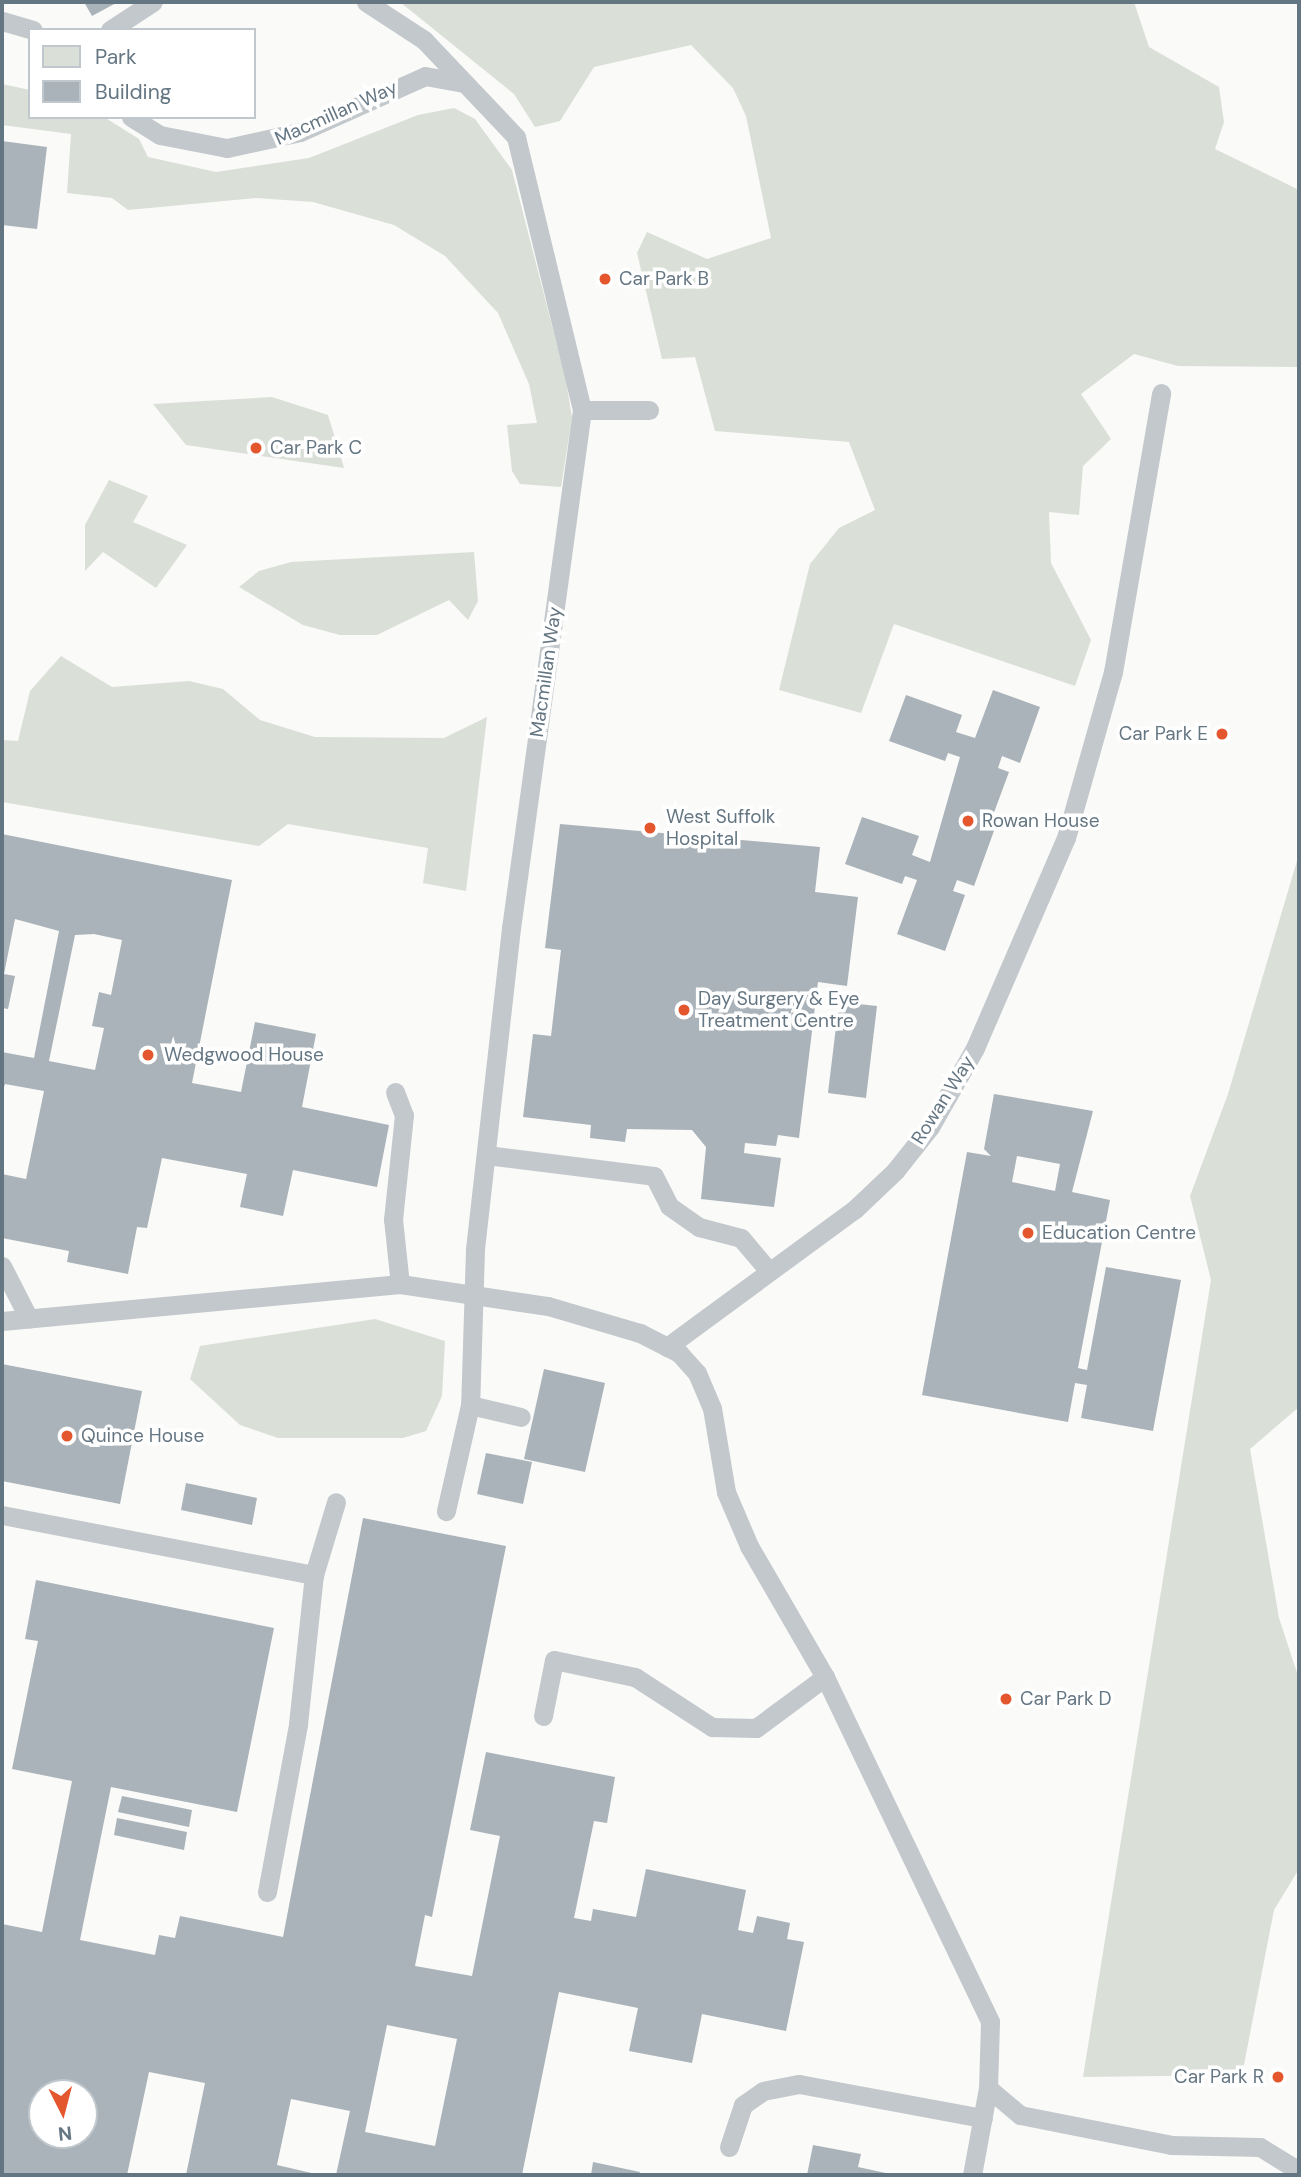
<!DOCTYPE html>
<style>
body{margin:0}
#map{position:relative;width:1301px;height:2177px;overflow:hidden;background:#fafaf8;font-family:"DM Sans",sans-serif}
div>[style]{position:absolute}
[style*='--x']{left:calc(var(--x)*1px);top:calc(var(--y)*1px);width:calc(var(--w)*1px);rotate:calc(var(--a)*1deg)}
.green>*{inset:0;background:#dadfd7}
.building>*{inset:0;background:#aab3b9}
.lane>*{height:19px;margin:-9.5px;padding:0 9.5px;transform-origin:9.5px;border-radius:9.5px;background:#c3c8cc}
.dots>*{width:19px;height:19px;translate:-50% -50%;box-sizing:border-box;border:4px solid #fff;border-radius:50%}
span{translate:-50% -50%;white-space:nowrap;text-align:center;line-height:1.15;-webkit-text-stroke:7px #fff;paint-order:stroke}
.street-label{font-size:19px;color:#657683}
.poi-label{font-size:19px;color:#657683}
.left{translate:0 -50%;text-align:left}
.right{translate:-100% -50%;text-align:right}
.frame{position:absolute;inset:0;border:4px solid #657683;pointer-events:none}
.legend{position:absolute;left:28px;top:28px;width:228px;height:91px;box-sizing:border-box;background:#fff;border:2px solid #c1c8cd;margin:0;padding:9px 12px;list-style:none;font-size:21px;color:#657683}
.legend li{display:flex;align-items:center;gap:14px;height:35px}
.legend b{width:35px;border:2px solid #c1c8cd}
.north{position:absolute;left:28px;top:2079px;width:70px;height:70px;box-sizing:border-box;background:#fff;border:2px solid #c1c8cd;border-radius:50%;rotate:174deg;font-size:19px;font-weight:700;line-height:28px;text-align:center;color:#657683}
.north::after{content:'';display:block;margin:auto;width:24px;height:32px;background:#e4572e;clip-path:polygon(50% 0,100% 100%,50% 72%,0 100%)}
</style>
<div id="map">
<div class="green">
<div style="clip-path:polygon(400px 2px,1134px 2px,1149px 47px,1219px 87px,1224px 122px,1215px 149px,1299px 190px,1299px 367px,1178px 366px,1134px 354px,1081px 394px,1111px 439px,1083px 466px,1079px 515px,1049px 512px,1051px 563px,1091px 640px,1075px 686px,894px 624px,861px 713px,779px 690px,810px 564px,839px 528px,875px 510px,849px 442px,715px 431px,695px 357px,662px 359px,637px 253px,647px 232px,707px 259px,771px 238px,746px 116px,733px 88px,691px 45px,594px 67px,560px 121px,535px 127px,514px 94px)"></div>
<div style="clip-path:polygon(2px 84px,30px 90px,30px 117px,104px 117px,139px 139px,148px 157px,216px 172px,309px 158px,418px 115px,454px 108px,475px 119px,512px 170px,566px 380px,572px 418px,561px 487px,520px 484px,512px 471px,507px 425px,537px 423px,529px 384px,498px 313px,445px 256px,394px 225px,313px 202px,256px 198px,128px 210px,112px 198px,67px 193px,71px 134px,2px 125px)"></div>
<div style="clip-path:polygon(272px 397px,328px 415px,344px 468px,186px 445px,153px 404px)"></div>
<div style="clip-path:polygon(109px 480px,148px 496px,133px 522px,187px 545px,156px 588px,103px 552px,85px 571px,85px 525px)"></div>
<div style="clip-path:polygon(474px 552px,478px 601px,468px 620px,449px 600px,377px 635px,340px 635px,303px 625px,239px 587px,259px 571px,291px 562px)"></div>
<div style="clip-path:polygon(61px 656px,112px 687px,189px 681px,223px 689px,260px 720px,315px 737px,444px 738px,487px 717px,466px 891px,423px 883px,428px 848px,288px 824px,259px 846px,2px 802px,2px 740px,18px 741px,30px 691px)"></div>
<div style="clip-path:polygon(1299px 854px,1299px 1407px,1250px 1449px,1279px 1618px,1299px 1679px,1299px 1869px,1274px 1910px,1242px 2075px,1083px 2077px,1211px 1280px,1190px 1196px,1228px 1094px)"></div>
<div style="clip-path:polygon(375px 1319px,445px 1341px,442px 1396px,426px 1431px,403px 1438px,278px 1438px,240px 1425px,190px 1379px,200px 1346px)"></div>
</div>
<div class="building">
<div style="clip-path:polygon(84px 2px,118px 2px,92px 16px)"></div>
<div style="clip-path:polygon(2px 141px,47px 147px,37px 229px,2px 225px)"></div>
<div style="clip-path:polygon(993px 690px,1040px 707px,1020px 763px,1002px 756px,998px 768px,1009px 772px,989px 826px,995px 828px,974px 886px,957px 880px,953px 891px,965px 895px,945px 951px,897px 934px,917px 880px,905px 876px,902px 884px,845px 864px,862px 817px,919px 836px,912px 855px,930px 862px,960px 757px,948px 753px,945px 761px,889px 741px,906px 695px,962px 715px,956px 732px,975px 738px)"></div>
<div style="clip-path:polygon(560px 824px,820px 847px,815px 892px,858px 897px,847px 986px,818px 982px,799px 1138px,778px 1135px,776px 1146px,745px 1143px,744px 1153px,781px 1158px,774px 1207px,701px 1199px,706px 1147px,692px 1130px,627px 1129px,625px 1142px,590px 1138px,591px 1125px,523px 1117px,533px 1034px,551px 1036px,561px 950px,545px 948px)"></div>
<div style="clip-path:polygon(evenodd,2px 834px,232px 880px,192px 1083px,241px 1092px,255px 1022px,316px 1034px,302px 1107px,389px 1125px,377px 1187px,293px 1170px,283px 1216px,240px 1207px,247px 1174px,162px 1158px,147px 1228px,137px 1227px,128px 1274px,67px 1262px,69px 1251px,2px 1238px,2px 1174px,26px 1179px,44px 1091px,5px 1084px,2px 1094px,2px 1052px,34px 1058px,59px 931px,15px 919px,4px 974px,15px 976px,8px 1009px,2px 1008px,2px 834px,94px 934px,122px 940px,111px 995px,99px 992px,92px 1026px,104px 1028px,95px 1070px,49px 1061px,75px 935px,94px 934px)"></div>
<div style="clip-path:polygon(839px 1002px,877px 1006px,866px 1098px,828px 1093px)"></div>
<div style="clip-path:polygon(evenodd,994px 1094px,1093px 1111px,1072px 1192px,1110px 1200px,1078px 1368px,1087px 1370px,1106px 1267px,1181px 1280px,1153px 1431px,1081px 1418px,1087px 1385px,1075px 1383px,1068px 1422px,922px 1395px,967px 1152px,991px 1156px,984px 1149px,994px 1094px,1017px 1156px,1060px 1164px,1055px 1191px,1012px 1182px,1017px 1156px)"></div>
<div style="clip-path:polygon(2px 1364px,142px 1391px,120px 1504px,2px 1481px)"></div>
<div style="clip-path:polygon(544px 1369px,605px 1383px,585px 1472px,524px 1459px)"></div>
<div style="clip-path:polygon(486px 1453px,532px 1462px,523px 1504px,477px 1494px)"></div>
<div style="clip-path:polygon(186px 1483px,257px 1498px,252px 1525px,181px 1510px)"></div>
<div style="clip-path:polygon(evenodd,363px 1518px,506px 1546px,432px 1917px,425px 1915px,415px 1966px,472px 1976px,500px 1836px,470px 1830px,486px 1752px,615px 1777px,607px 1823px,594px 1821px,574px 1918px,591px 1921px,593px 1909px,636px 1917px,646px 1869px,746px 1890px,738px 1930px,753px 1933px,757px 1916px,790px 1923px,787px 1939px,804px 1942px,786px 2031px,702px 2014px,692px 2063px,629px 2051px,638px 2008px,559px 1992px,522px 2175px,336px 2175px,350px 2111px,291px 2099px,277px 2165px,320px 2175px,186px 2175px,205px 2083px,149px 2072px,127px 2175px,2px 2175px,2px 1924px,42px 1932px,72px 1781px,12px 1769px,38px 1641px,25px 1639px,36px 1580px,274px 1628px,237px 1812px,111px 1787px,80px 1940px,155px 1955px,159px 1935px,175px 1938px,180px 1916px,283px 1937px,363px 1518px,387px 2025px,457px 2039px,435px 2146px,365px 2132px,387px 2025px,363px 1518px,42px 2093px,84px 2093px,84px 2135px,42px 2135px,42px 2093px)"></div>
<div style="clip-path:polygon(122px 1796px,192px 1810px,189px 1827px,118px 1812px)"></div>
<div style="clip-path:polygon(117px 1818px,187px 1832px,184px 1850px,114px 1835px)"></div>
<div style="clip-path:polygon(813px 2145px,861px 2154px,858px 2167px,895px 2175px,807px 2175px)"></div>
<div style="clip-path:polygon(593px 2162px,640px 2172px,639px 2175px,591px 2175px)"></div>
</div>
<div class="lane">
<div style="--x:366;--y:2;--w:69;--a:33.2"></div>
<div style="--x:424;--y:40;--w:134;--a:46.5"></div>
<div style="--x:516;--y:137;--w:281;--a:76.4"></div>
<div style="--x:582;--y:410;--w:523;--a:97.8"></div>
<div style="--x:511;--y:928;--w:324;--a:96.4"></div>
<div style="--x:475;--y:1250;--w:155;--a:91.8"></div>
<div style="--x:470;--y:1405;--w:109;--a:102.8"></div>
<div style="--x:2;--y:21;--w:32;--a:16"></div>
<div style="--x:110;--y:30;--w:51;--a:-33.1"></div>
<div style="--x:131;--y:117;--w:34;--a:32"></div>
<div style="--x:160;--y:135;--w:68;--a:11"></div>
<div style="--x:227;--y:148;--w:75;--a:-12.4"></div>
<div style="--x:300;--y:132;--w:137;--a:-24.1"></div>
<div style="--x:425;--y:76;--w:39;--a:10"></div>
<div style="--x:582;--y:410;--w:67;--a:0"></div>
<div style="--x:395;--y:1092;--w:25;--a:69"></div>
<div style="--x:404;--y:1115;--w:105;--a:96"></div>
<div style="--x:393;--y:1219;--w:65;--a:83.9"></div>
<div style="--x:486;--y:1155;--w:169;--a:7.1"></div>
<div style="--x:654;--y:1176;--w:34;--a:63"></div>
<div style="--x:669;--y:1206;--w:37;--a:35"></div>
<div style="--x:699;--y:1227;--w:43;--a:14.7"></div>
<div style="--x:741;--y:1238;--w:42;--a:49.8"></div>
<div style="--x:2;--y:1266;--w:59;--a:63"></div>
<div style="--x:2;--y:1321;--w:400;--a:-5.3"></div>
<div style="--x:400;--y:1284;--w:150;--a:8.5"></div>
<div style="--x:548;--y:1306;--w:96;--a:16.4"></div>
<div style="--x:640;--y:1333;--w:44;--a:27.1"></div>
<div style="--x:679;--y:1353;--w:27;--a:48"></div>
<div style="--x:697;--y:1373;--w:38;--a:67"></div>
<div style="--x:712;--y:1408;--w:85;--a:80.5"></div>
<div style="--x:726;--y:1492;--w:59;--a:66.9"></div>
<div style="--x:749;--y:1546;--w:151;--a:59.9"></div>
<div style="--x:825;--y:1677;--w:382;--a:64.4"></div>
<div style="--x:990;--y:2022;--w:66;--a:91.7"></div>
<div style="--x:988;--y:2088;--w:88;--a:100.4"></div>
<div style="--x:667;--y:1347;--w:233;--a:-36.3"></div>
<div style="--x:855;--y:1209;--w:55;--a:-43.5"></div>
<div style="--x:895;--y:1171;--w:56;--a:-51.5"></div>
<div style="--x:930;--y:1127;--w:91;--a:-60.3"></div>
<div style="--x:975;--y:1048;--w:229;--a:-66.6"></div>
<div style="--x:1066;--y:838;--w:173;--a:-74.2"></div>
<div style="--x:1113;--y:672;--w:283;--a:-80.2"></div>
<div style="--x:470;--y:1405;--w:52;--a:13.2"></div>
<div style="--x:2;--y:1515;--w:318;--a:10.9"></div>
<div style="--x:543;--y:1716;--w:57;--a:-78.9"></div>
<div style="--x:554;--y:1660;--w:83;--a:11.9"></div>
<div style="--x:635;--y:1677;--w:92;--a:33"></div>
<div style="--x:712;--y:1727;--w:44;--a:1.3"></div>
<div style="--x:756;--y:1728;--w:86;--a:-36.5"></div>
<div style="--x:267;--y:1892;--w:171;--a:-79.5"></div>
<div style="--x:298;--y:1724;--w:150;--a:-83.9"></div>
<div style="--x:314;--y:1575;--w:76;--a:-73.2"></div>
<div style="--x:988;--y:2088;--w:42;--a:40.2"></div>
<div style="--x:1020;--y:2115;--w:154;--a:11.2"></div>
<div style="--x:1171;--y:2145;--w:89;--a:1.3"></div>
<div style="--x:1260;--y:2147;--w:46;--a:31.6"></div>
<div style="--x:729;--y:2147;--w:44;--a:-71.6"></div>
<div style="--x:743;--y:2105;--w:24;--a:-35"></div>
<div style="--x:763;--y:2091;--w:37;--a:-11"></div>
<div style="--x:799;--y:2084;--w:187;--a:10.5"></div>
</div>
<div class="dots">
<div style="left:605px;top:279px;background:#e4572e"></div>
<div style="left:256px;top:448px;background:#e4572e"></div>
<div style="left:1222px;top:734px;background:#e4572e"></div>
<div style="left:968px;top:821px;background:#e4572e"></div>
<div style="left:650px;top:828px;background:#e4572e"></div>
<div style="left:684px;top:1010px;background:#e4572e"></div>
<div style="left:148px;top:1055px;background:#e4572e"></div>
<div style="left:1028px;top:1233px;background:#e4572e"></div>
<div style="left:67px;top:1436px;background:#e4572e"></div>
<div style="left:1006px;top:1699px;background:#e4572e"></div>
<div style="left:1278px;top:2077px;background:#e4572e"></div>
</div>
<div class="street-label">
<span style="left:336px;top:113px;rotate:-24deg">Macmillan Way</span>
<span style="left:546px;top:672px;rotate:-82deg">Macmillan Way</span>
<span style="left:943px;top:1100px;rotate:-58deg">Rowan Way</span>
</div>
<div class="poi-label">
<span class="left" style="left:619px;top:279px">Car Park B</span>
<span class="left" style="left:270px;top:448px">Car Park C</span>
<span class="right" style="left:1208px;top:734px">Car Park E</span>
<span class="left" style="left:666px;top:828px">West Suffolk<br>Hospital</span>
<span class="left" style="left:982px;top:821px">Rowan House</span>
<span class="left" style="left:698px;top:1010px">Day Surgery &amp; Eye<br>Treatment Centre</span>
<span class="left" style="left:164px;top:1055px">Wedgwood House</span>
<span class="left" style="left:1042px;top:1233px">Education Centre</span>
<span class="left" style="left:81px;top:1436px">Quince House</span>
<span class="left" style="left:1020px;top:1699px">Car Park D</span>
<span class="right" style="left:1264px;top:2077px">Car Park R</span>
</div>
<div class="frame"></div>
<ul class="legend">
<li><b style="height:19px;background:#dadfd7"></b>Park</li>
<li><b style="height:19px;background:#aab3b9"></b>Building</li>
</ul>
<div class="north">N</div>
</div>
